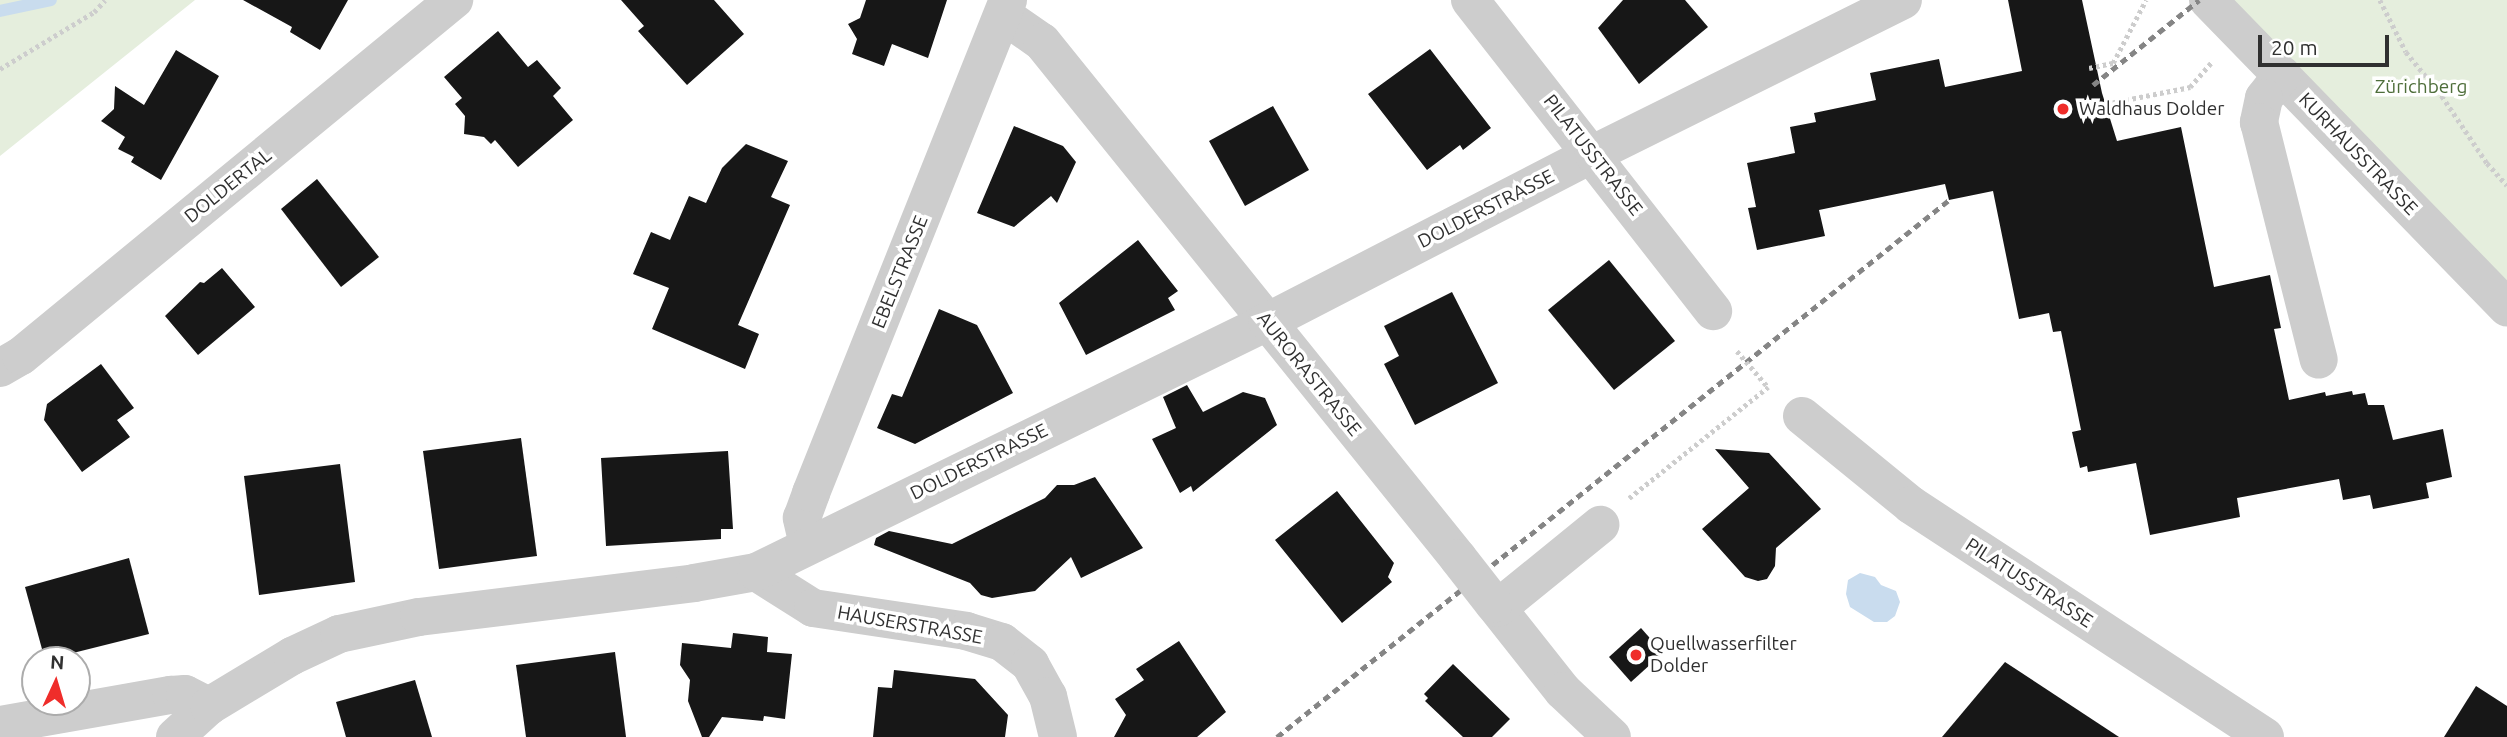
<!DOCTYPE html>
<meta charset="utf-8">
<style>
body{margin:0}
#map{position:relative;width:2507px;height:737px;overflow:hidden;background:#fff;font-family:Ubuntu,sans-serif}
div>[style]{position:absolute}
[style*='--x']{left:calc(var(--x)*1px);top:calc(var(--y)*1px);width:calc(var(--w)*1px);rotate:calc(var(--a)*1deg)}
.green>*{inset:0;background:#e5eedd}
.water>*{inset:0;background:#c9dcee}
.stream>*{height:12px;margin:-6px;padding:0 6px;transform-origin:6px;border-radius:6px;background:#c9dcee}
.building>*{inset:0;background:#171717}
.path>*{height:4.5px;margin-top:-2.25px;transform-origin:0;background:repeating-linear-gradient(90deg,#cdcdcd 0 3.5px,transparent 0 7px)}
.minor>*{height:38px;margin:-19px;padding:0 19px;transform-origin:19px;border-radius:19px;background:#cdcdcd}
.rail>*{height:5px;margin-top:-2.5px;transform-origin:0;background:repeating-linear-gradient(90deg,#858585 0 7px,transparent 0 12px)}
.path-bridge>*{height:4.5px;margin-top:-2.25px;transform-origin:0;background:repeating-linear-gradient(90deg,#cdcdcd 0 3.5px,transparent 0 7px)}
.minor-bridge>*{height:38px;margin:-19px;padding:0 19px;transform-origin:19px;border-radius:19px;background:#cdcdcd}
.dots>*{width:19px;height:19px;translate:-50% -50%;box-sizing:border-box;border:4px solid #fff;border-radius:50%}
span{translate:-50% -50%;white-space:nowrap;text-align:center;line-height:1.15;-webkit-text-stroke:7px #fff;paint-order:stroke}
.park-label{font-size:19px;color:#4e6e3a}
.poi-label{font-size:19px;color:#303030}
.left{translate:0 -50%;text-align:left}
.street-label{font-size:19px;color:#303030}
.north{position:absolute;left:21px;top:646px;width:70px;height:70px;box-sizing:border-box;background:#fff;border:2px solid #acacac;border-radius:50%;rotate:4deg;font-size:19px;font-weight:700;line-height:28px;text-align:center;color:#303030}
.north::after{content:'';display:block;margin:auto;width:24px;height:32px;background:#ef2d2a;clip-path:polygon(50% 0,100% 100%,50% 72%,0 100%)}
.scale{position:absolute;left:2258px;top:35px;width:131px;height:32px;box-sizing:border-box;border:4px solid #303030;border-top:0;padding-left:9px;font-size:21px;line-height:24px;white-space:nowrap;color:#303030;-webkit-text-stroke:5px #fff;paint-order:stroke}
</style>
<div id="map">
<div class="green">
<div style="clip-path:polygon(0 0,195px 0,0 156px)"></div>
<div style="clip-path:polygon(2223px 0,2507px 0,2507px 306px)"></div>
</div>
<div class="water">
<div style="clip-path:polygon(1860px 573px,1875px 577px,1881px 585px,1896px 591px,1900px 602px,1895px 616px,1887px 622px,1874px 622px,1850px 607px,1846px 594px,1848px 580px)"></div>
</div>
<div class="stream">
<div style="--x:0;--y:11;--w:52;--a:-12.2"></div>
</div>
<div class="building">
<div style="clip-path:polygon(243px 0,348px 0,320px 50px,290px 32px,292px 27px)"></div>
<div style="clip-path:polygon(621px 0,714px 0,744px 34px,687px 85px,638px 31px,644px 26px)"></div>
<div style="clip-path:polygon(866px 0,947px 0,928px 58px,892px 44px,884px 66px,852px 54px,857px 39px,848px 24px,860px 18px)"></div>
<div style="clip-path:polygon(1623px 0,1685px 0,1708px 27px,1639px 84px,1598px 28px)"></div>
<div style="clip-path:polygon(2008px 0,2082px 0,2102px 93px,2117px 141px,2181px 127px,2214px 287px,2270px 275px,2281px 328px,2274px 329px,2289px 400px,2325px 392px,2326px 396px,2352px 391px,2353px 395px,2365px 393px,2368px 405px,2384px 405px,2393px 440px,2443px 429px,2452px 477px,2426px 483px,2429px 498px,2373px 509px,2370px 495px,2343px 500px,2339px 479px,2237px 498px,2240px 517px,2150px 535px,2136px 463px,2088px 472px,2087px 466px,2080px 468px,2072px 432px,2081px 430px,2061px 331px,2053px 332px,2049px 313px,2019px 319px,1993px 191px,1949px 200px,1945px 184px,1819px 210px,1825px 236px,1757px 250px,1748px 208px,1756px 207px,1747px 163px,1795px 153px,1790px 127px,1816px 122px,1814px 113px,1876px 100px,1870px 73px,1939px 59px,1945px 87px,2022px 71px)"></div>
<div style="clip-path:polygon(498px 31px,528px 67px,537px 60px,561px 88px,553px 96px,573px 120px,518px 167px,495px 140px,491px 144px,484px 137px,464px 134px,465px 116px,455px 104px,462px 98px,444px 77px)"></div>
<div style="clip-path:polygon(1430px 49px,1491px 128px,1463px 150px,1460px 145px,1427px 170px,1368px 94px)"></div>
<div style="clip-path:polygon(176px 50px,219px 76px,161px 180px,131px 162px,134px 157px,118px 149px,125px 137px,101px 121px,114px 109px,115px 86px,144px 105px)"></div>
<div style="clip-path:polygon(1273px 106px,1309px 170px,1245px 206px,1209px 141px)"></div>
<div style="clip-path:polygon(1014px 126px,1063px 146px,1076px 162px,1057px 203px,1051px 196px,1014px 227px,977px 213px)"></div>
<div style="clip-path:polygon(746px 144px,788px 161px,771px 197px,790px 205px,738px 325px,759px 334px,745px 369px,652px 329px,669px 288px,633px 274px,651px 232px,670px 240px,689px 196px,706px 203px,722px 168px)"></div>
<div style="clip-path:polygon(317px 179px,379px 257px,341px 287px,281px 209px)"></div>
<div style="clip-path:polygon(1138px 240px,1178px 291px,1168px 298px,1175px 310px,1086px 355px,1059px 303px)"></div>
<div style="clip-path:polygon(1609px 260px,1675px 341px,1614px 390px,1548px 310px)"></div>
<div style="clip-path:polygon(222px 268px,255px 307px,198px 355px,165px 316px,200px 282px,204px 283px)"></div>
<div style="clip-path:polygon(1452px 292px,1498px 383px,1415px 425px,1384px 364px,1399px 356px,1384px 326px)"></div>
<div style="clip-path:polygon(939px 309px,977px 325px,1013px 393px,915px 444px,877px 428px,892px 394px,902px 397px)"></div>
<div style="clip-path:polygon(101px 364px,134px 408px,117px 420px,130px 437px,82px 472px,44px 420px,47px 404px)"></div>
<div style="clip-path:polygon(1187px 385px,1203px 412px,1243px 392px,1265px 398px,1277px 425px,1193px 492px,1191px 486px,1180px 493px,1152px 439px,1176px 428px,1163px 397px)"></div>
<div style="clip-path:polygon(521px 438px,537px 556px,439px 569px,423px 451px)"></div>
<div style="clip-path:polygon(1715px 449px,1769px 453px,1821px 509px,1776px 548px,1775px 566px,1767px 579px,1758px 581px,1745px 577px,1702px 529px,1749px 488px)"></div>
<div style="clip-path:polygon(728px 451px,733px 529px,721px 529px,721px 539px,606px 546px,601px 458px)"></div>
<div style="clip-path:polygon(340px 464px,355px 582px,259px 595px,244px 476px)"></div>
<div style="clip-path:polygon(1095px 477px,1143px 548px,1081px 578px,1071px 557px,1035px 591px,992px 598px,981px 595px,970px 583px,874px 545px,876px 538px,889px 531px,952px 544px,1045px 498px,1057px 485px,1074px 485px)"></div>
<div style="clip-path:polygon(1337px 491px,1394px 563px,1388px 577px,1392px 582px,1342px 623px,1275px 540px)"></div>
<div style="clip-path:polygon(129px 558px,149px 634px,45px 660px,25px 587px)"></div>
<div style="clip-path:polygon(1641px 628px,1663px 653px,1631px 682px,1609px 657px)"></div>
<div style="clip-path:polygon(733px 633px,768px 637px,767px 652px,792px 654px,785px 719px,764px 716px,763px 721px,722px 717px,709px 737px,702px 737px,688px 701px,690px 680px,680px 665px,682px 643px,731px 648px)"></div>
<div style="clip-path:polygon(1179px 641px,1226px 712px,1197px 737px,1114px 737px,1126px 715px,1115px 699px,1144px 680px,1136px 669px)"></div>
<div style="clip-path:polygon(615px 652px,626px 737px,526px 737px,516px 665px)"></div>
<div style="clip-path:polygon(2005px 662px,2119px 737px,1942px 737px)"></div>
<div style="clip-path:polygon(1453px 664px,1510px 719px,1492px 737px,1463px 737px,1425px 701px,1428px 698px,1424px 694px)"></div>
<div style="clip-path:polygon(894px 670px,975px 679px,1008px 715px,1005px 737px,873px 737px,878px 687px,892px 688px)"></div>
<div style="clip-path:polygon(415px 680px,432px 737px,346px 737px,336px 702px)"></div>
<div style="clip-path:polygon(2476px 686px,2507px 706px,2507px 737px,2444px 737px)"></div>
</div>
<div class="path">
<div style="--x:2380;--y:0;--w:58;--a:63.4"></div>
<div style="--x:2406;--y:52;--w:57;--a:50.7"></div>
<div style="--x:2442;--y:96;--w:81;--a:56.1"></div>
<div style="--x:2487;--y:163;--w:30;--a:48"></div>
<div style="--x:2089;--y:68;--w:25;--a:-12"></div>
<div style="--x:2113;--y:63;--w:71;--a:-62.4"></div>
<div style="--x:0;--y:69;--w:110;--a:-31.2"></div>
<div style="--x:94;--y:12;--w:16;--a:-47"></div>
<div style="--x:2105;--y:104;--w:87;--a:-11.3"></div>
<div style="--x:2190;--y:87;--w:32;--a:-49"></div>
<div style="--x:1755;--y:372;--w:20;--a:49"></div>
<div style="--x:1629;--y:498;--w:178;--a:-38.6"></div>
</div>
<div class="minor">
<div style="--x:1470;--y:0;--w:395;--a:52"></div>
<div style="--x:2208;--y:0;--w:429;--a:45.8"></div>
<div style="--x:1003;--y:15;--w:47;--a:34.7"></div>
<div style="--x:1042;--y:42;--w:663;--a:51.12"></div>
<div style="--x:2282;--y:75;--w:29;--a:128"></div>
<div style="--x:2264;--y:98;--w:25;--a:102"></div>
<div style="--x:2259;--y:122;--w:245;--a:75.9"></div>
<div style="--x:0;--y:368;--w:24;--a:-30"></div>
<div style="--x:21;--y:356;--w:561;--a:-39.43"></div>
<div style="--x:1802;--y:416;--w:141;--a:39.2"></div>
<div style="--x:1911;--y:505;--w:423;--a:33.2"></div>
<div style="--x:808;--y:545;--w:28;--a:-103"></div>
<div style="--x:802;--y:518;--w:27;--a:-70"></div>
<div style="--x:811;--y:493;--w:531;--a:-68.22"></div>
<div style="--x:756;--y:572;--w:67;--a:32.3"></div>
<div style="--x:813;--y:608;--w:155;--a:8.5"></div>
<div style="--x:966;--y:631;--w:38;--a:17"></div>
<div style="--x:1002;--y:642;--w:36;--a:38"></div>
<div style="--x:1030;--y:664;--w:37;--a:61"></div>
<div style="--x:1048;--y:696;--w:42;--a:76.3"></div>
<div style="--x:1494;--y:604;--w:111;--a:51.6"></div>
<div style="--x:1563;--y:691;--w:67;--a:43.2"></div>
<div style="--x:1498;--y:608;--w:132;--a:-39.1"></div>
<div style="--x:0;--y:725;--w:174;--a:-10"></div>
<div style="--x:171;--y:695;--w:14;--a:-4"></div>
<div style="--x:185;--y:694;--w:27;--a:27"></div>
<div style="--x:175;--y:737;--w:46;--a:-42.4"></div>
<div style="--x:209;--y:706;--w:97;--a:-31.1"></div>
<div style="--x:292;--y:656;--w:52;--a:-25.1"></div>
<div style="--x:339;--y:634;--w:82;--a:-12"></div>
<div style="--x:419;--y:617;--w:277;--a:-7"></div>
<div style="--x:694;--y:583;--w:63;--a:-10.1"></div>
<div style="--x:756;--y:572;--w:569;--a:-26.07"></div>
<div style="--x:1267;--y:322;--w:367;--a:-27.3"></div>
<div style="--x:1593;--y:154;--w:346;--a:-26.4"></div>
</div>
<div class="rail">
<div style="--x:2093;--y:85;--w:136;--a:-38.7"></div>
<div style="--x:1277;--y:737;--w:860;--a:-38.63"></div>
</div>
<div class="path-bridge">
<div style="--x:1737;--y:351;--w:28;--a:49"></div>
</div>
<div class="minor-bridge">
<div style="--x:1458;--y:558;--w:58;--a:52"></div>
</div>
<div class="dots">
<div style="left:2063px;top:109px;background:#ef2d2a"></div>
<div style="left:1636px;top:655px;background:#ef2d2a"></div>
</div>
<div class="park-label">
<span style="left:2421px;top:87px">Zürichberg</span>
</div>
<div class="poi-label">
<span class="left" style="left:2079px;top:109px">Waldhaus Dolder</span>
<span class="left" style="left:1650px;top:655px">Quellwasserfilter<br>Dolder</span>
</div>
<div class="street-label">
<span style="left:2358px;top:154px;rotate:46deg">KURHAUSSTRASSE</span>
<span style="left:1593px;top:155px;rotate:52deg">PILATUSSTRASSE</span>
<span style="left:228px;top:186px;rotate:-39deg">DOLDERTAL</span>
<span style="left:1486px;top:209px;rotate:-27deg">DOLDERSTRASSE</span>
<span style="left:900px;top:272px;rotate:-68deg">EBELSTRASSE</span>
<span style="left:1309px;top:374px;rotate:51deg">AURORASTRASSE</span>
<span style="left:979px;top:462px;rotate:-26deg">DOLDERSTRASSE</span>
<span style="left:2029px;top:583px;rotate:33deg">PILATUSSTRASSE</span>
<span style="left:910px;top:625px;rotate:10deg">HAUSERSTRASSE</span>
</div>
<div class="north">N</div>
<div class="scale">20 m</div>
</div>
